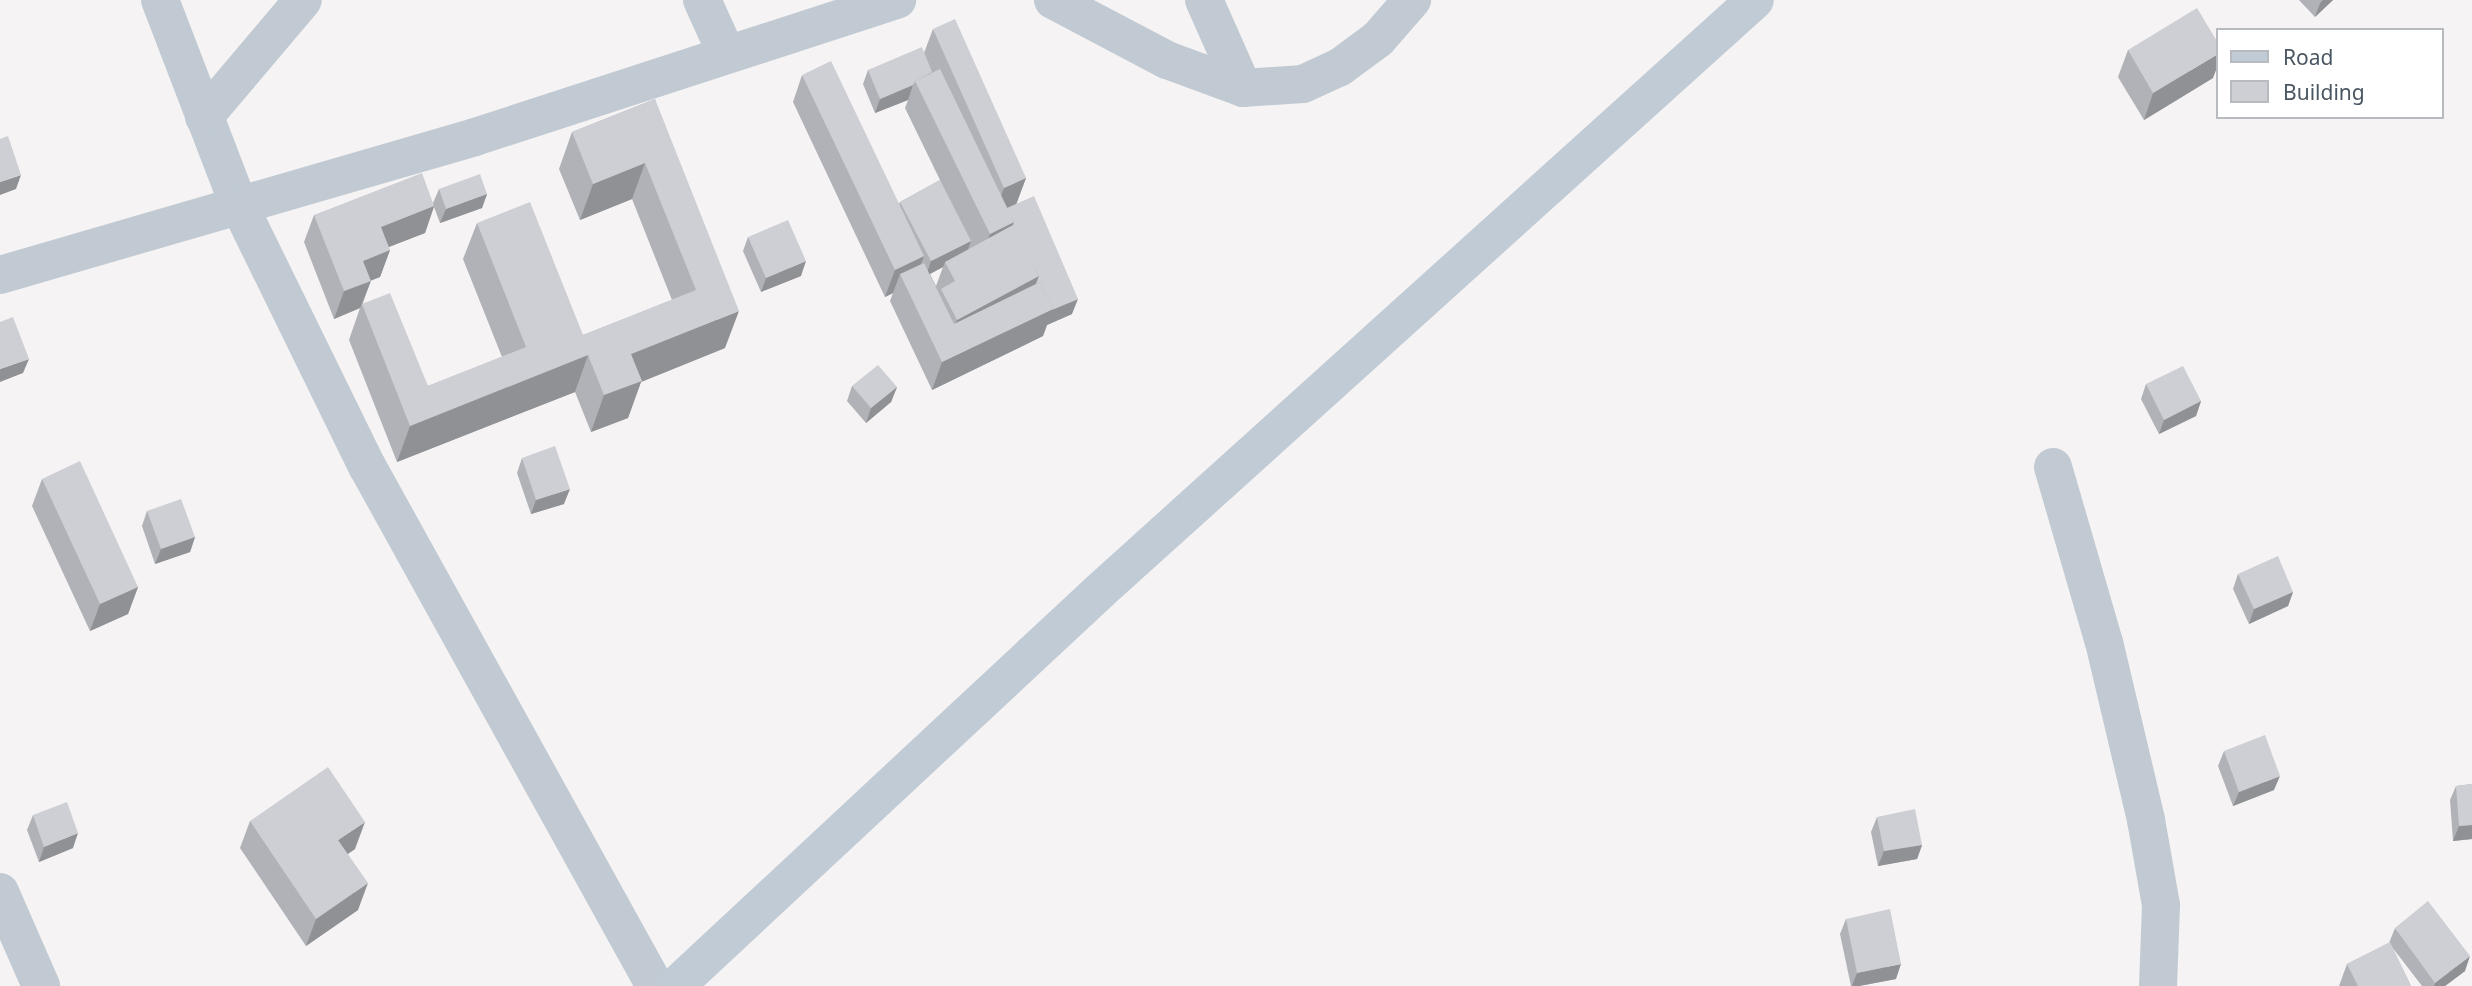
<!DOCTYPE html>
<style>
body{margin:0}
#map{position:relative;width:2472px;height:986px;overflow:hidden;background:#f5f3f3;font-family:"Noto Sans",sans-serif}
div>[style]{position:absolute}
[style*='--x']{left:calc(var(--x)*1px);top:calc(var(--y)*1px);width:calc(var(--w)*1px);rotate:calc(var(--a)*1deg)}
.minor>*{height:38px;margin:-19px;padding:0 19px;transform-origin:19px;border-radius:19px;background:#c1cad2}
.secondary>*{height:38px;margin:-19px;padding:0 19px;transform-origin:19px;border-radius:19px;background:#c1cbd6}
.wall>*{inset:0;background:#b0b2b7}
.shaded-wall>*{inset:0;background:#909195}
.building>*{inset:0;background:#cdcfd5}
span{translate:-50% -50%;white-space:nowrap;text-align:center;line-height:1.15;-webkit-text-stroke:6px #fff;paint-order:stroke}
.legend{position:absolute;left:2216px;top:28px;width:228px;height:91px;box-sizing:border-box;background:#fff;border:2px solid #b7bbc0;margin:0;padding:9px 12px;list-style:none;font-size:21px;color:#4a5661}
.legend li{display:flex;align-items:center;gap:14px;height:35px}
.legend b{width:35px;border:2px solid #b7bbc0}
</style>
<div id="map">
<div class="minor">
<div style="--x:160;--y:0;--w:217;--a:69"></div>
<div style="--x:238;--y:203;--w:293;--a:63.9"></div>
<div style="--x:367;--y:466;--w:594;--a:61.02"></div>
<div style="--x:702;--y:0;--w:58;--a:65.6"></div>
<div style="--x:1053;--y:0;--w:129;--a:27.8"></div>
<div style="--x:1167;--y:60;--w:81;--a:20.2"></div>
<div style="--x:1243;--y:88;--w:60;--a:-3.8"></div>
<div style="--x:1303;--y:84;--w:41;--a:-24.7"></div>
<div style="--x:1340;--y:67;--w:47;--a:-36.4"></div>
<div style="--x:1378;--y:39;--w:52;--a:-48.9"></div>
<div style="--x:1204;--y:0;--w:96;--a:66.1"></div>
<div style="--x:204;--y:117;--w:153;--a:-49.8"></div>
<div style="--x:0;--y:275;--w:495;--a:-16.2"></div>
<div style="--x:475;--y:137;--w:444;--a:-18"></div>
<div style="--x:2053;--y:467;--w:182;--a:73.8"></div>
<div style="--x:2104;--y:642;--w:183;--a:76.7"></div>
<div style="--x:2146;--y:820;--w:86;--a:80"></div>
<div style="--x:2161;--y:905;--w:81;--a:92.1"></div>
<div style="--x:0;--y:892;--w:103;--a:66.4"></div>
</div>
<div class="secondary">
<div style="--x:676;--y:986;--w:579;--a:-42.97"></div>
<div style="--x:1100;--y:591;--w:882;--a:-42.06"></div>
</div>
<div class="wall">
<div style="clip-path:polygon(2299px 0,2333px 0,2315px 17px)"></div>
<div style="clip-path:polygon(evenodd,933px 29px,1026px 178px,1016px 204px,1072px 314px,1047px 325px,1043px 336px,932px 390px,890px 301px,893px 293px,885px 297px,793px 102px,802px 75px,899px 204px,900px 202px,940px 180px,905px 108px,908px 100px,875px 113px,863px 84px,868px 70px,924px 53px,933px 29px,943px 267px,936px 286px,930px 274px,943px 267px)"></div>
<div style="clip-path:polygon(2128px 50px,2213px 78px,2144px 120px,2118px 77px)"></div>
<div style="clip-path:polygon(655px 99px,725px 348px,641px 382px,628px 418px,591px 432px,575px 392px,397px 462px,349px 340px,360px 308px,334px 319px,304px 242px,314px 215px,433px 203px,439px 189px,487px 194px,482px 208px,440px 223px,434px 207px,425px 233px,388px 247px,390px 250px,380px 277px,371px 280px,363px 303px,428px 386px,502px 357px,463px 259px,477px 223px,583px 335px,672px 300px,632px 199px,580px 220px,559px 169px,572px 132px)"></div>
<div style="clip-path:polygon(748px 237px,801px 276px,761px 292px,743px 251px)"></div>
<div style="clip-path:polygon(2146px 384px,2201px 401px,2196px 416px,2159px 434px,2141px 399px)"></div>
<div style="clip-path:polygon(852px 386px,897px 387px,891px 402px,866px 423px,847px 401px)"></div>
<div style="clip-path:polygon(522px 458px,564px 504px,531px 514px,517px 473px)"></div>
<div style="clip-path:polygon(42px 479px,138px 587px,128px 614px,90px 631px,32px 506px)"></div>
<div style="clip-path:polygon(147px 511px,195px 537px,190px 552px,155px 564px,142px 526px)"></div>
<div style="clip-path:polygon(2238px 574px,2293px 592px,2288px 606px,2249px 624px,2233px 589px)"></div>
<div style="clip-path:polygon(2224px 751px,2274px 790px,2233px 806px,2218px 766px)"></div>
<div style="clip-path:polygon(2472px 784px,2472px 839px,2453px 841px,2450px 800px,2456px 786px)"></div>
<div style="clip-path:polygon(33px 815px,73px 848px,39px 862px,27px 830px)"></div>
<div style="clip-path:polygon(1877px 817px,1922px 845px,1917px 859px,1878px 866px,1871px 832px)"></div>
<div style="clip-path:polygon(250px 821px,355px 849px,348px 854px,358px 910px,306px 946px,240px 848px)"></div>
<div style="clip-path:polygon(1846px 919px,1896px 979px,1859px 986px,1851px 986px,1840px 934px)"></div>
<div style="clip-path:polygon(2395px 928px,2465px 971px,2445px 986px,2422px 986px,2392px 947px,2411px 986px,2339px 986px,2347px 964px,2389px 943px)"></div>
</div>
<div class="shaded-wall">
<div style="clip-path:polygon(2323px 0,2333px 0,2315px 17px,2320px 3px)"></div>
<div style="clip-path:polygon(2218px 54px,2218px 65px,2213px 78px,2144px 120px,2153px 93px)"></div>
<div style="clip-path:polygon(913px 85px,908px 100px,875px 113px,880px 99px)"></div>
<div style="clip-path:polygon(645px 163px,632px 199px,580px 220px,593px 184px)"></div>
<div style="clip-path:polygon(21px 175px,16px 189px,0 195px,0 182px)"></div>
<div style="clip-path:polygon(1026px 178px,1016px 205px,994px 215px,1004px 188px)"></div>
<div style="clip-path:polygon(487px 194px,482px 208px,440px 223px,446px 209px)"></div>
<div style="clip-path:polygon(434px 206px,425px 233px,371px 254px,381px 227px)"></div>
<div style="clip-path:polygon(1014px 222px,1004px 249px,980px 262px,990px 234px)"></div>
<div style="clip-path:polygon(971px 241px,966px 255px,945px 262px,943px 267px,926px 276px,931px 261px)"></div>
<div style="clip-path:polygon(390px 250px,380px 277px,353px 288px,363px 261px)"></div>
<div style="clip-path:polygon(924px 256px,914px 283px,900px 274px,893px 293px,885px 297px,895px 270px)"></div>
<div style="clip-path:polygon(806px 261px,801px 276px,761px 292px,766px 278px)"></div>
<div style="clip-path:polygon(1039px 276px,1029px 303px,947px 348px,957px 320px)"></div>
<div style="clip-path:polygon(371px 281px,360px 308px,334px 319px,344px 291px)"></div>
<div style="clip-path:polygon(1078px 299px,1072px 314px,1047px 325px,1043px 336px,932px 390px,942px 362px,1053px 309px)"></div>
<div style="clip-path:polygon(739px 311px,725px 348px,641px 382px,628px 418px,591px 432px,604px 395px,631px 354px)"></div>
<div style="clip-path:polygon(588px 355px,575px 392px,397px 462px,410px 426px)"></div>
<div style="clip-path:polygon(29px 359px,23px 373px,0 382px,0 369px)"></div>
<div style="clip-path:polygon(897px 387px,891px 402px,866px 423px,871px 408px)"></div>
<div style="clip-path:polygon(2201px 401px,2196px 416px,2159px 434px,2164px 420px)"></div>
<div style="clip-path:polygon(570px 489px,564px 504px,531px 514px,536px 500px)"></div>
<div style="clip-path:polygon(195px 537px,190px 552px,155px 564px,161px 549px)"></div>
<div style="clip-path:polygon(138px 587px,128px 614px,90px 631px,100px 604px)"></div>
<div style="clip-path:polygon(2293px 592px,2288px 606px,2249px 624px,2254px 609px)"></div>
<div style="clip-path:polygon(2280px 776px,2274px 790px,2233px 806px,2239px 792px)"></div>
<div style="clip-path:polygon(365px 822px,355px 849px,328px 867px,338px 840px)"></div>
<div style="clip-path:polygon(2472px 825px,2472px 839px,2453px 841px,2459px 826px)"></div>
<div style="clip-path:polygon(78px 833px,73px 848px,39px 862px,44px 847px)"></div>
<div style="clip-path:polygon(1922px 845px,1917px 859px,1878px 866px,1884px 851px)"></div>
<div style="clip-path:polygon(368px 883px,358px 910px,306px 946px,316px 919px)"></div>
<div style="clip-path:polygon(2470px 956px,2465px 971px,2445px 986px,2434px 986px,2435px 983px)"></div>
<div style="clip-path:polygon(1901px 964px,1896px 979px,1859px 986px,1852px 986px,1857px 973px)"></div>
</div>
<div class="building">
<div style="clip-path:polygon(2197px 8px,2218px 43px,2218px 54px,2153px 93px,2128px 50px)"></div>
<div style="clip-path:polygon(955px 19px,1026px 178px,1004px 188px,933px 29px)"></div>
<div style="clip-path:polygon(922px 47px,932px 72px,915px 81px,913px 85px,880px 99px,868px 70px)"></div>
<div style="clip-path:polygon(831px 61px,924px 256px,895px 270px,802px 75px)"></div>
<div style="clip-path:polygon(940px 69px,1014px 222px,990px 234px,915px 81px)"></div>
<div style="clip-path:polygon(655px 99px,739px 311px,631px 354px,642px 381px,604px 395px,588px 355px,410px 426px,362px 304px,390px 293px,428px 386px,526px 347px,477px 223px,530px 202px,583px 335px,696px 290px,645px 163px,593px 184px,572px 132px)"></div>
<div style="clip-path:polygon(8px 136px,21px 175px,0 182px,0 139px)"></div>
<div style="clip-path:polygon(422px 173px,434px 206px,381px 227px,390px 250px,363px 261px,371px 281px,344px 291px,314px 215px)"></div>
<div style="clip-path:polygon(480px 174px,487px 194px,446px 209px,439px 189px)"></div>
<div style="clip-path:polygon(940px 180px,971px 241px,931px 261px,900px 202px)"></div>
<div style="clip-path:polygon(1034px 196px,1078px 299px,1052px 310px,1053px 309px,1040px 282px,1036px 284px,1039px 276px,1013px 226px,1014px 222px,1007px 208px)"></div>
<div style="clip-path:polygon(788px 220px,806px 261px,766px 278px,748px 237px)"></div>
<div style="clip-path:polygon(1013px 225px,1039px 276px,957px 320px,941px 289px,955px 281px,945px 262px)"></div>
<div style="clip-path:polygon(924px 263px,954px 324px,1040px 282px,1053px 309px,942px 362px,900px 274px)"></div>
<div style="clip-path:polygon(13px 317px,29px 359px,0 369px,0 322px)"></div>
<div style="clip-path:polygon(878px 365px,897px 387px,871px 408px,852px 386px)"></div>
<div style="clip-path:polygon(2183px 366px,2201px 401px,2164px 420px,2146px 384px)"></div>
<div style="clip-path:polygon(555px 446px,570px 489px,536px 500px,522px 458px)"></div>
<div style="clip-path:polygon(80px 461px,138px 587px,100px 604px,42px 479px)"></div>
<div style="clip-path:polygon(181px 499px,195px 537px,161px 549px,147px 511px)"></div>
<div style="clip-path:polygon(2278px 556px,2293px 592px,2254px 609px,2238px 574px)"></div>
<div style="clip-path:polygon(2265px 735px,2280px 776px,2239px 792px,2224px 751px)"></div>
<div style="clip-path:polygon(328px 767px,365px 822px,338px 840px,368px 883px,316px 919px,250px 821px)"></div>
<div style="clip-path:polygon(2472px 784px,2472px 825px,2459px 826px,2456px 786px)"></div>
<div style="clip-path:polygon(67px 802px,78px 833px,44px 847px,33px 815px)"></div>
<div style="clip-path:polygon(1915px 809px,1922px 845px,1884px 851px,1877px 817px)"></div>
<div style="clip-path:polygon(2428px 901px,2470px 956px,2435px 983px,2395px 928px)"></div>
<div style="clip-path:polygon(1890px 909px,1901px 964px,1857px 973px,1846px 919px)"></div>
<div style="clip-path:polygon(2390px 942px,2411px 986px,2358px 986px,2347px 964px)"></div>
</div>
<ul class="legend">
<li><b style="height:9px;background:#c1cbd6"></b>Road</li>
<li><b style="height:19px;background:#cdcfd5"></b>Building</li>
</ul>
</div>
